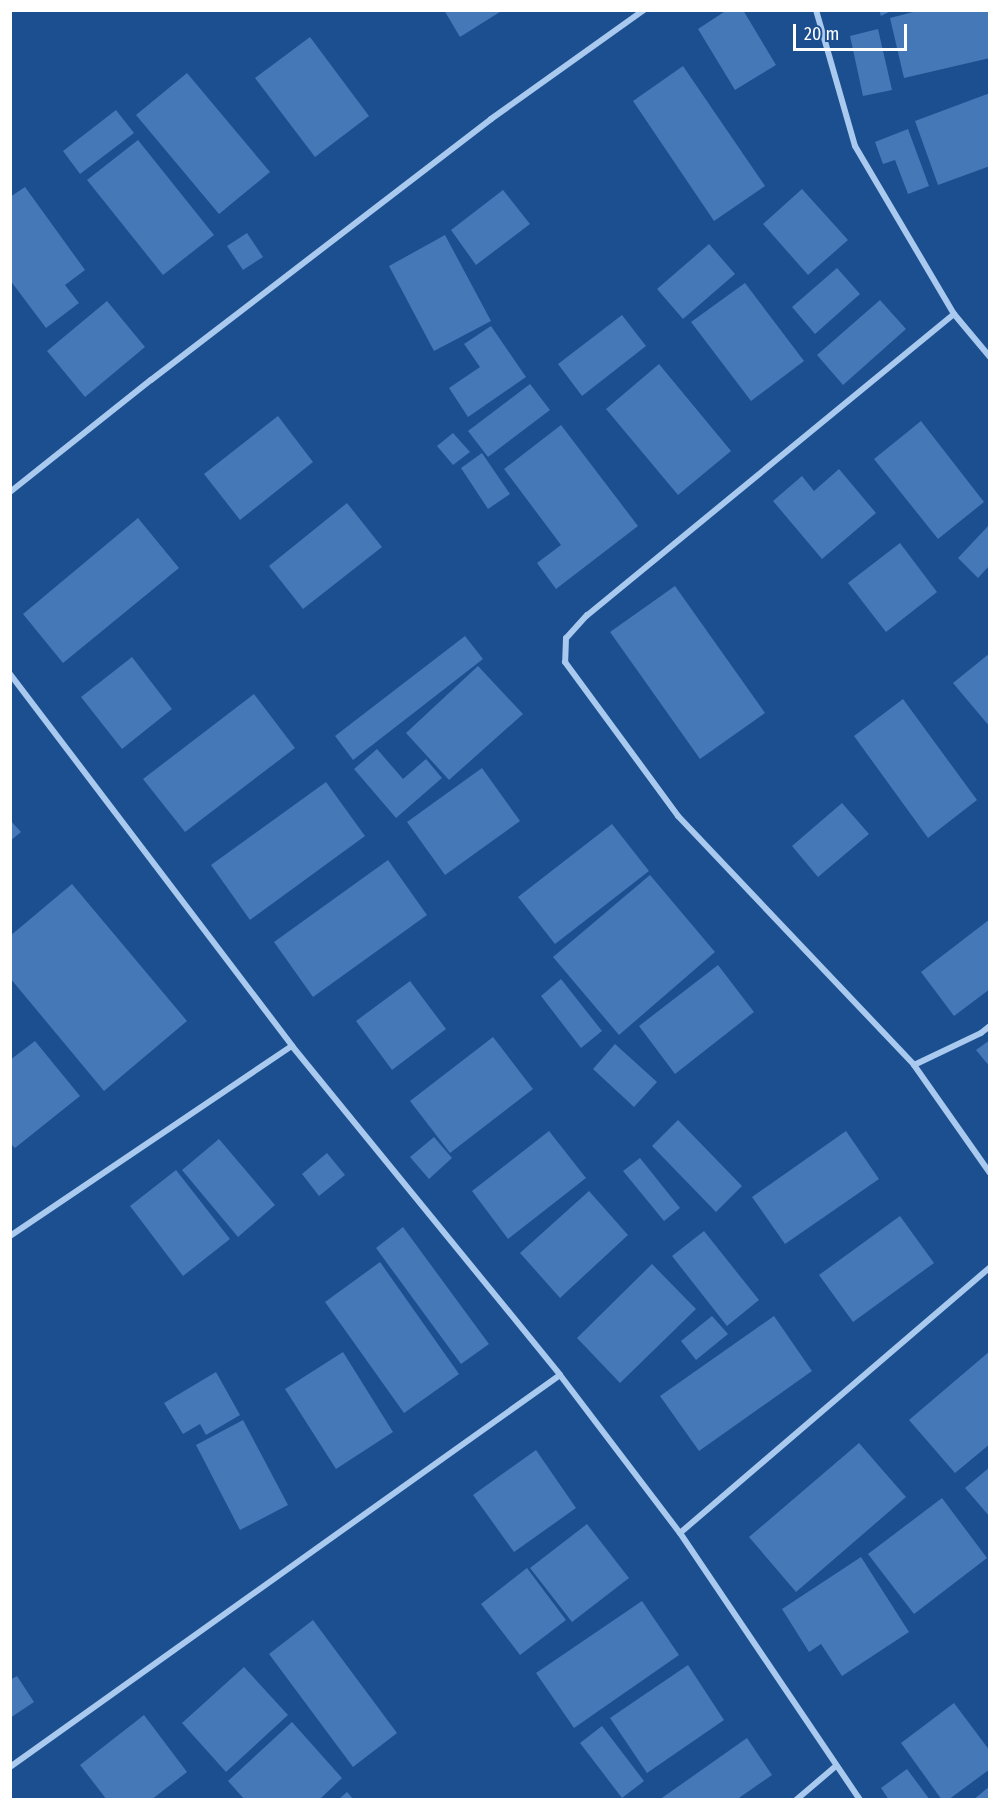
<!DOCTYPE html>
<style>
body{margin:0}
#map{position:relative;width:1000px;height:1810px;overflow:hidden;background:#1b4f8f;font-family:"Fira Sans Condensed",sans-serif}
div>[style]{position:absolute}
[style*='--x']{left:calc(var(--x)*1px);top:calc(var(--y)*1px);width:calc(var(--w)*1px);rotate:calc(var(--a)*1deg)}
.building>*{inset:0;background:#4478b7}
.street>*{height:6px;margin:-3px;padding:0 3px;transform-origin:3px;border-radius:3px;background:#a9c9ee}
span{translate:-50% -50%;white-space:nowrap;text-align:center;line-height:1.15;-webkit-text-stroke:4.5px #1b4f8f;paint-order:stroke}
.frame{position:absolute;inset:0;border:12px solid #fff;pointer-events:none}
.scale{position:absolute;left:793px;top:24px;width:114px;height:27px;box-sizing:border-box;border:3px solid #fff;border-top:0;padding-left:8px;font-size:18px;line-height:21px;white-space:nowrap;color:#fff;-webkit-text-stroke:4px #1b4f8f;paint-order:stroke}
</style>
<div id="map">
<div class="building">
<div style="clip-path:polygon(444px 10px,503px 10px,460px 37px)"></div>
<div style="clip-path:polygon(727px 10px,743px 10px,776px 65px,735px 90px,698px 29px)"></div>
<div style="clip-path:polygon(879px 10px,893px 10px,881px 16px)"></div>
<div style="clip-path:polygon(921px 10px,990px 10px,990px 58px,904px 78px,890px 18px)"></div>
<div style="clip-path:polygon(878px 29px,892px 90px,863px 96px,850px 36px)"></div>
<div style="clip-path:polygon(310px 37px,369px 116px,315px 157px,255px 78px)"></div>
<div style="clip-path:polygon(683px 66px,765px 186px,714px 221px,633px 101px)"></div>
<div style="clip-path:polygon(187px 73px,270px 172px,219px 214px,136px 115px)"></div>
<div style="clip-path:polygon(990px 93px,990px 166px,938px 185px,915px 121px)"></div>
<div style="clip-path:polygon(116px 110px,134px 133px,80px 174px,63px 151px)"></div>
<div style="clip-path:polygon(908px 129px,929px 186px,908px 194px,895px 160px,883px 164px,875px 142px)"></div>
<div style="clip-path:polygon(138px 140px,214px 235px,163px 275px,87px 180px)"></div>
<div style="clip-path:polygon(25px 187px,85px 270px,65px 285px,79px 303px,46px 328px,10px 280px,10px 197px)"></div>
<div style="clip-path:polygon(802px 189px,848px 240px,808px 275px,763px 224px)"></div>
<div style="clip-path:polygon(503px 190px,530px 224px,476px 265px,451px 230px)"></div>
<div style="clip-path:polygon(247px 233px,263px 257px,243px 270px,227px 246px)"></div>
<div style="clip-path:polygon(445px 235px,491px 321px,434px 351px,389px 266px)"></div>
<div style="clip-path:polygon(709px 244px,735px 274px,683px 319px,657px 289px)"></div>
<div style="clip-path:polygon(837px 268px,860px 294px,815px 334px,792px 307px)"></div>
<div style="clip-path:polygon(745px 283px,804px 361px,751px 401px,691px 322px)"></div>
<div style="clip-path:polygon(880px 300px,906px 329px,843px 385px,817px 355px)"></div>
<div style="clip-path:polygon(107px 301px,145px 347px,85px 397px,47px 351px)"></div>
<div style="clip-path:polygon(622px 315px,646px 346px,582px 396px,558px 364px)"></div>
<div style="clip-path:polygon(491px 326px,526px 377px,468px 417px,449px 388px,480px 367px,464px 344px)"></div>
<div style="clip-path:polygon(659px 364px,731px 451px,678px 495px,606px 409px)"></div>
<div style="clip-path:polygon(530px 384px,550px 410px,488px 457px,468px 431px)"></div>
<div style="clip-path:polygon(278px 416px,313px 462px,240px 520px,204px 474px)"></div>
<div style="clip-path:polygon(921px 421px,984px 502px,938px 539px,874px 459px)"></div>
<div style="clip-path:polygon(561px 425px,638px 526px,556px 589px,537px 563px,561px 545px,504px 469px)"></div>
<div style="clip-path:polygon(453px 433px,470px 452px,453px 465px,437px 446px)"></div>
<div style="clip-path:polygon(482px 453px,510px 494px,488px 509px,461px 468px)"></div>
<div style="clip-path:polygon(839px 469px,876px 513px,822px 559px,773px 501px,802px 476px,814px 491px)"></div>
<div style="clip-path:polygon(347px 503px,382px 547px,303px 609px,269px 566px)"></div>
<div style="clip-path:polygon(138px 518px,179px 568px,63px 663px,23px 614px)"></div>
<div style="clip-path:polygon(990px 524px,990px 565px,978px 578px,958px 558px)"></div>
<div style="clip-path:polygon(900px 543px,937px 592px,886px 632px,848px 583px)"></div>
<div style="clip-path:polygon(675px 586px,765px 713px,700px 759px,610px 632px)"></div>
<div style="clip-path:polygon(465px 636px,483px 659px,353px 760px,335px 736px)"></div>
<div style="clip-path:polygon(990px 653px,990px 727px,953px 683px)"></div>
<div style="clip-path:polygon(132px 657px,172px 709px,122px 749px,81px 697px)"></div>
<div style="clip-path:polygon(478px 666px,523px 714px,449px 780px,406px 733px)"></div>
<div style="clip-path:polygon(254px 694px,295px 748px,185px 832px,143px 779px)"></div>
<div style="clip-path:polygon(903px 699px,977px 800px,928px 838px,854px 736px)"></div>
<div style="clip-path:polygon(377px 749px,403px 779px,426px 759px,442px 778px,396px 818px,354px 769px)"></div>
<div style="clip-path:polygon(482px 768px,520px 821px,445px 875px,407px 822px)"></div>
<div style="clip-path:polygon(326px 782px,365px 836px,250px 920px,211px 865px)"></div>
<div style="clip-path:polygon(842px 803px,869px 834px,818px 877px,792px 846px)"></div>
<div style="clip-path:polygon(10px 820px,21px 832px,10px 841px)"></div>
<div style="clip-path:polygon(612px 824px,649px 871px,555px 944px,518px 897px)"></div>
<div style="clip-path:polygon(388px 860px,427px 915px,313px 997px,274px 942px)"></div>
<div style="clip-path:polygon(650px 875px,715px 952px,619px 1035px,553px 957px)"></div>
<div style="clip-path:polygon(72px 884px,187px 1021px,104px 1091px,10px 978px,10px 936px)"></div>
<div style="clip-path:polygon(990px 919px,990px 989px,954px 1016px,921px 972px)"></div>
<div style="clip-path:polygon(718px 965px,754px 1012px,675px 1074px,639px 1026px)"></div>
<div style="clip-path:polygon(561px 979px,602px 1031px,581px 1048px,541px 996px)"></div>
<div style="clip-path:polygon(410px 981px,446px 1029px,392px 1070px,356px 1021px)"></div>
<div style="clip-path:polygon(493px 1037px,533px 1089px,450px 1153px,410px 1101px)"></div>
<div style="clip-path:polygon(990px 1040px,990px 1067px,976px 1050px)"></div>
<div style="clip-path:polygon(35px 1041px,80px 1096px,15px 1148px,10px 1143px,10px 1060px)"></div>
<div style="clip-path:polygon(615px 1044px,657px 1082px,634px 1107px,593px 1069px)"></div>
<div style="clip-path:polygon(678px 1120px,742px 1186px,716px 1212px,652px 1146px)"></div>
<div style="clip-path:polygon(549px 1131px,586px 1178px,508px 1239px,472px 1191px)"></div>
<div style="clip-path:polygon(846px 1131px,879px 1179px,785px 1244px,752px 1197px)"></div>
<div style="clip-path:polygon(434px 1137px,452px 1158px,429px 1179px,410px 1157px)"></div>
<div style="clip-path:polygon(219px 1139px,275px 1205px,238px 1237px,182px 1170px)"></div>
<div style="clip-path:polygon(327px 1153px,345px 1175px,319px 1196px,302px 1174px)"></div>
<div style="clip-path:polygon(640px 1158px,680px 1208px,664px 1221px,623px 1171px)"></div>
<div style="clip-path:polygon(176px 1170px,230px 1239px,183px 1276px,130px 1206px)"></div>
<div style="clip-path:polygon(589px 1191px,628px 1235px,560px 1298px,520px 1253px)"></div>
<div style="clip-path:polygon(900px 1216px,934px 1263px,853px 1322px,819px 1275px)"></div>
<div style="clip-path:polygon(403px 1227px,489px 1344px,461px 1364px,376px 1248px)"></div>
<div style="clip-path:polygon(704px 1231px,759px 1300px,727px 1326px,672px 1256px)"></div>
<div style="clip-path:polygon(380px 1262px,459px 1374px,404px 1413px,325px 1302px)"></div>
<div style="clip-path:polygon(652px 1264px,696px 1309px,620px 1383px,577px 1338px)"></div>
<div style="clip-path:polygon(712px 1316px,728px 1334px,696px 1360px,681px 1341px)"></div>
<div style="clip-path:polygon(774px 1316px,812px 1371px,699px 1451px,660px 1396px)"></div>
<div style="clip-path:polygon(990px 1351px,990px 1444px,955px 1473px,909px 1420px)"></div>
<div style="clip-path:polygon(343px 1352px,393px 1432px,336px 1469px,285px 1389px)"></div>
<div style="clip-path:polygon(216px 1372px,240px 1415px,206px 1435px,200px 1424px,183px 1434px,164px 1403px)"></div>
<div style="clip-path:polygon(243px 1420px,288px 1505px,240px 1530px,196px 1445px)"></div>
<div style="clip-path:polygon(859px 1443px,906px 1497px,796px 1592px,749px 1537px)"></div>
<div style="clip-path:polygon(536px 1450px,576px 1508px,514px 1552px,473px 1495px)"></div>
<div style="clip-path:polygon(990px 1467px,990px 1517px,965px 1488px)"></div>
<div style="clip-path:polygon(942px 1498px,987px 1558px,914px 1614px,868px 1554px)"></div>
<div style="clip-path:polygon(587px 1524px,629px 1578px,572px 1622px,530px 1568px)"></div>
<div style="clip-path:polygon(861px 1557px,909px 1632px,842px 1676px,821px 1644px,809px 1652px,782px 1609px)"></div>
<div style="clip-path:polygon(527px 1568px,566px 1620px,520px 1655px,481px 1604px)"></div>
<div style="clip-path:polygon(642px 1601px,679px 1655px,574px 1728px,536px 1673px)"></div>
<div style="clip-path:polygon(313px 1620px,397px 1733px,353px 1767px,269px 1654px)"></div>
<div style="clip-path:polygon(688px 1665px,724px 1720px,647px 1773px,610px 1718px)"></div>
<div style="clip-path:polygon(244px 1667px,288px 1715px,226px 1772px,182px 1723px)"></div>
<div style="clip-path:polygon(17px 1676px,34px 1702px,10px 1718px,10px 1680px)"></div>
<div style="clip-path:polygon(954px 1703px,990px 1751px,990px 1769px,948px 1800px,942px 1800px,901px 1743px)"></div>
<div style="clip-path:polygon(144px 1715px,187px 1772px,151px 1800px,107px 1800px,80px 1765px)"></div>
<div style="clip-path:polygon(292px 1722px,342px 1778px,319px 1800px,245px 1800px,228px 1781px)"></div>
<div style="clip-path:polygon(602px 1726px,644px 1781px,622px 1798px,580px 1743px)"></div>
<div style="clip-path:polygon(747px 1738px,772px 1775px,736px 1800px,659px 1800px)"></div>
<div style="clip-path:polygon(907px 1769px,930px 1800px,889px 1800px,881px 1788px)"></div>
<div style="clip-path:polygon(990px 1786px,990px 1800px,973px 1800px)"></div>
<div style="clip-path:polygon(347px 1792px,354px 1800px,338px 1800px)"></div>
</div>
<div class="street">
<div style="--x:816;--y:10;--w:141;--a:74"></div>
<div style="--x:855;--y:146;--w:195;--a:59.5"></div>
<div style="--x:954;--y:314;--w:56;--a:50.1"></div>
<div style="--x:954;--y:314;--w:475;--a:140.6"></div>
<div style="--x:587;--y:615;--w:31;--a:132"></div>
<div style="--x:566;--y:638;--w:24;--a:92"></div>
<div style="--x:565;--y:662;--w:191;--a:53.7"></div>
<div style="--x:678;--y:816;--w:343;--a:46.5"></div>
<div style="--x:914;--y:1065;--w:132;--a:54.9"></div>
<div style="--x:10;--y:492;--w:180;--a:-38.5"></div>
<div style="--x:151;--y:380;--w:429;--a:-37.5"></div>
<div style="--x:491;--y:119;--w:188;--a:-35.5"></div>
<div style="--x:10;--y:674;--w:467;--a:52.8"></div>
<div style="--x:292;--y:1046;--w:424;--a:50.8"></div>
<div style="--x:560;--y:1375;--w:198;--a:52.8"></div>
<div style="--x:680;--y:1533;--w:322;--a:56"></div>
<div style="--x:914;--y:1065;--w:74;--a:-25.5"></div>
<div style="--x:981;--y:1033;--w:11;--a:-38"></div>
<div style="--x:10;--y:1236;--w:340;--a:-34"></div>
<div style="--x:680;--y:1533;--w:408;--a:-40.6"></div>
<div style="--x:10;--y:1767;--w:675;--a:-35.48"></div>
<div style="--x:796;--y:1800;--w:52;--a:-40.4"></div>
</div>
<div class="frame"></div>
<div class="scale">20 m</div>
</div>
